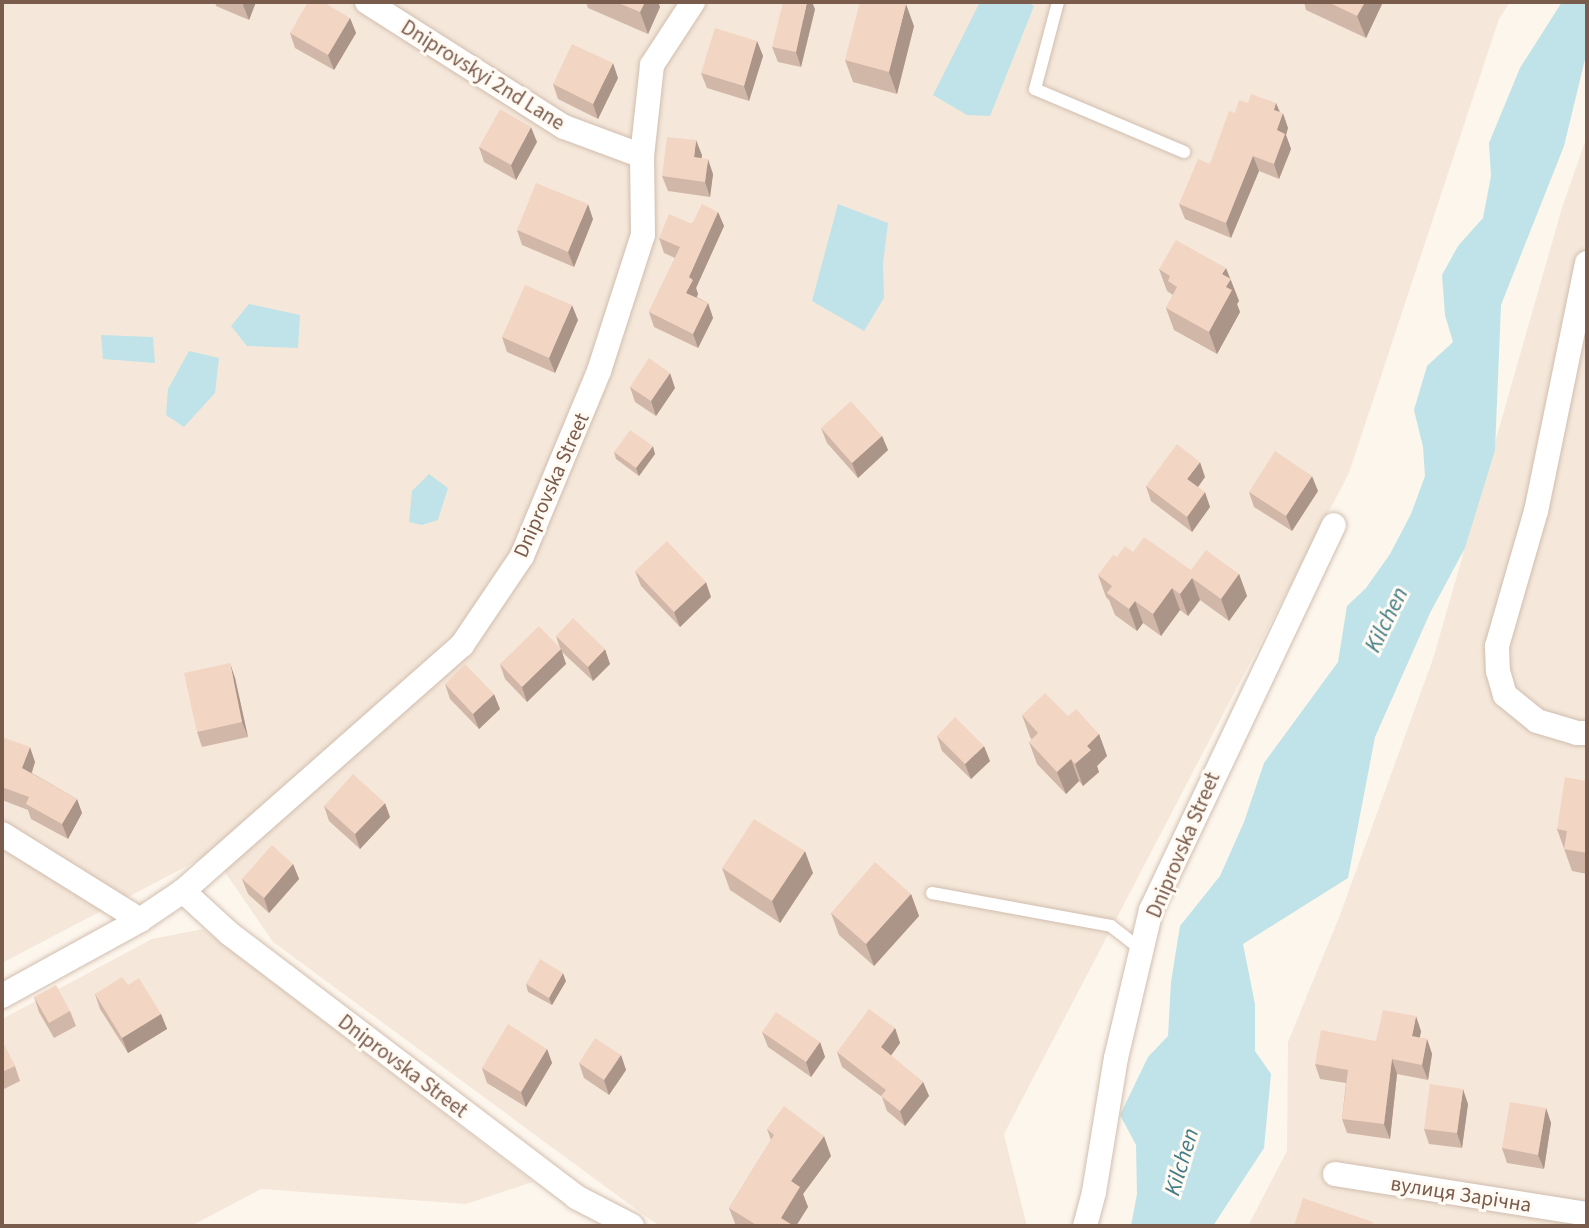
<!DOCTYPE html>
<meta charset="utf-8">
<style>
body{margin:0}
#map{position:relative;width:1589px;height:1228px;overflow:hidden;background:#fdf6ec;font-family:"Source Sans 3",sans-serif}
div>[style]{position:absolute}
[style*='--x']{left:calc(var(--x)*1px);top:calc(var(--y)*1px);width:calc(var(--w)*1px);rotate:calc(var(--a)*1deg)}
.residential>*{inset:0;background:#f5e8da}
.water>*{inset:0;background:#bfe3e8}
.roads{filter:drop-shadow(0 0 2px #d1beb0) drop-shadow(0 0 2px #d1beb0)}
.lane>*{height:12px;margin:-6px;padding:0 6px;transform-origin:6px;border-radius:6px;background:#fff}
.street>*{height:24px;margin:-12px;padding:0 12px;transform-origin:12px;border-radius:12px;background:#fff}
.wall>*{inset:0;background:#d1b7a8}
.shaded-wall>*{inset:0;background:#aa9588}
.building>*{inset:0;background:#f3d5c3}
span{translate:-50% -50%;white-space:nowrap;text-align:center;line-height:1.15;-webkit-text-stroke:6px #fffaf3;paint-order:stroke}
.street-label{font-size:21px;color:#7a5c4d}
.water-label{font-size:23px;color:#437c86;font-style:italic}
.frame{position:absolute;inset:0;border:4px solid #7a5c4d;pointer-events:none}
</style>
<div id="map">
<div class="residential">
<div style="clip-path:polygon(2px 2px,1510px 2px,1499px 19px,1349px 473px,1004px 1134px,1027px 1226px,659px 1226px,273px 942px,212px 853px,2px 963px)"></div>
<div style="clip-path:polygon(1587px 136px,1587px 1226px,1248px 1226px,1287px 1151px,1288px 1042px,1340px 915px,1434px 656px,1562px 208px)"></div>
<div style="clip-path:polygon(203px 929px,533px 1182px,466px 1204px,261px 1189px,191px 1226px,2px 1226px,2px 1019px,152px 939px)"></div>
</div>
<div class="water">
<div style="clip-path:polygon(980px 2px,1027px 2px,1034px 6px,990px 116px,967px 115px,933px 95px)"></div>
<div style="clip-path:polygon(1562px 2px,1587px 2px,1587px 51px,1564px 146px,1501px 305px,1495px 450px,1465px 548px,1430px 613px,1375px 737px,1348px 878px,1243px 944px,1255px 1004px,1255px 1051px,1271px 1074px,1264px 1148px,1213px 1226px,1131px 1226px,1137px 1194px,1136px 1145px,1120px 1115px,1148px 1057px,1168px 1036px,1171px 982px,1180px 926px,1220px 876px,1244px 822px,1264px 763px,1338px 662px,1347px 606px,1366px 588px,1390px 554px,1411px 514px,1425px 476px,1423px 447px,1414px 410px,1427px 366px,1453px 342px,1445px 315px,1442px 275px,1458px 246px,1483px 218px,1491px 176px,1489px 143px,1520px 68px)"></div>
<div style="clip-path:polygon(838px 204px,888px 223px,883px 264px,884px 298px,864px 331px,812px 301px)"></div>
<div style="clip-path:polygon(249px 304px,300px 315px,298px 348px,247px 346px,231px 326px)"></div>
<div style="clip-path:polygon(101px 335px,153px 337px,155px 363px,103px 359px)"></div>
<div style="clip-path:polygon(189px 351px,219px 358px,215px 393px,184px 427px,166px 415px,168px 389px)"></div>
<div style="clip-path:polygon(429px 474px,448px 488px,438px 520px,422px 525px,409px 522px,412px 491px)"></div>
</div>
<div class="roads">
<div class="lane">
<div style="--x:1058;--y:2;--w:90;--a:104.8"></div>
<div style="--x:1035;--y:89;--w:162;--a:22.9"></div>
<div style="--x:932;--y:893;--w:182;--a:10.4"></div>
<div style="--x:1111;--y:926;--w:41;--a:38"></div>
</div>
<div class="street">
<div style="--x:367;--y:2;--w:233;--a:32.4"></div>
<div style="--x:564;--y:127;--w:83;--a:20.4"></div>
<div style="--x:1587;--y:263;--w:253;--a:101.6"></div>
<div style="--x:1536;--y:511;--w:141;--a:106.1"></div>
<div style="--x:1497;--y:646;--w:25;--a:88"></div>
<div style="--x:1498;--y:671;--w:25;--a:74"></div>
<div style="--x:1505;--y:695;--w:41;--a:39.1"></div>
<div style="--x:1537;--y:721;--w:42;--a:16.7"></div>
<div style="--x:1577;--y:733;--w:10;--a:0"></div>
<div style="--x:2;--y:834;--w:163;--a:31.9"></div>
<div style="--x:183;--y:891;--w:64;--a:42.5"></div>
<div style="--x:230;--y:934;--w:435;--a:37.2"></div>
<div style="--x:576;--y:1197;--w:63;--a:27.4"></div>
<div style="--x:2;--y:996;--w:158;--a:-28.8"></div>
<div style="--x:140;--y:920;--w:52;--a:-34"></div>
<div style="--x:183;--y:891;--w:372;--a:-41.4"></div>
<div style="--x:462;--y:645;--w:107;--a:-56"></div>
<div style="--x:522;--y:556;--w:200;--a:-67.4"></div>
<div style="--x:599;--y:371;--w:143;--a:-72.1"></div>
<div style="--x:643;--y:235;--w:79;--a:-90.7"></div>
<div style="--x:642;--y:156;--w:92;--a:-83.7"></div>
<div style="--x:652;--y:65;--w:75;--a:-56.9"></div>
<div style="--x:1335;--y:1174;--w:255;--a:9"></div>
<div style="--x:1085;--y:1226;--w:35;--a:-75"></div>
<div style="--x:1094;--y:1192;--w:136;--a:-80.7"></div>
<div style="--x:1116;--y:1058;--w:152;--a:-76.7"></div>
<div style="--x:1151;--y:910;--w:426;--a:-64.6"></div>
</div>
</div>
<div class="wall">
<div style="clip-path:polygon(215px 2px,256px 2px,249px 20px,216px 6px)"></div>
<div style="clip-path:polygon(586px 2px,658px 2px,660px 7px,648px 34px,588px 8px)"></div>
<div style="clip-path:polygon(1304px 2px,1383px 2px,1366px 38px,1306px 10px)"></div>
<div style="clip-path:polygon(815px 9px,801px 67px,778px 62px,772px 47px)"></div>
<div style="clip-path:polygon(350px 18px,356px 33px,334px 70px,295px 48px,290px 33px)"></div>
<div style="clip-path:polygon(914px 26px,897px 94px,853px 82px,845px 60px)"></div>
<div style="clip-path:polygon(757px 41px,763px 56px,749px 101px,707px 88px,701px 73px)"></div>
<div style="clip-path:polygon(618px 78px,598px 119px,558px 99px,553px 84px)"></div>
<div style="clip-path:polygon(1248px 103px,1276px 103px,1288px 128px,1286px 135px,1291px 149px,1279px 179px,1259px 171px,1231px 238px,1185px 219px,1179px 204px,1210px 164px,1235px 113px)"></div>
<div style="clip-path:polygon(537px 142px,516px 180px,484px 162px,479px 147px)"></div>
<div style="clip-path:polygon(702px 155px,701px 158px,713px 174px,710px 197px,668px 191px,662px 176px)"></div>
<div style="clip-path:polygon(718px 212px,724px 226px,696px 288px,698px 294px,697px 297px,708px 303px,713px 318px,698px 348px,654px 327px,649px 312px,675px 258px,664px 253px,659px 238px)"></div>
<div style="clip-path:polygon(593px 219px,574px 267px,522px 245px,517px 230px)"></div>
<div style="clip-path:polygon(1159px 269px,1230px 278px,1239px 301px,1237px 304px,1240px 312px,1217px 354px,1174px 330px,1166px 308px,1173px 295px,1167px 291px)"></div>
<div style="clip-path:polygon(578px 320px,555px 373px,507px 352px,502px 337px)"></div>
<div style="clip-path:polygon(630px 387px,675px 388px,656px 416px,635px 402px)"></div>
<div style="clip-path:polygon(821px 428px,882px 436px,888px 450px,858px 478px,827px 443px)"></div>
<div style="clip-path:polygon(614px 452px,655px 454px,639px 476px,616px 459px)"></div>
<div style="clip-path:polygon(1205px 477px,1198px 487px,1210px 507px,1192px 532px,1151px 501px,1146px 486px)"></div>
<div style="clip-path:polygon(1318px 491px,1292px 531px,1254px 507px,1249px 492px)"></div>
<div style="clip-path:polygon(1133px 552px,1191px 570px,1239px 574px,1247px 596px,1229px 621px,1200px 600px,1188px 616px,1180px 610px,1161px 636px,1143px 623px,1137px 631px,1115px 615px,1109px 600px,1106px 597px,1098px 575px,1117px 557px)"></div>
<div style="clip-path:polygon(635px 571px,711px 597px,680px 627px,641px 586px)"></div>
<div style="clip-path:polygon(556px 636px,610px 664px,593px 681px,562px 652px,566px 664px,527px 702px,505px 679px,500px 664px,560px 648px)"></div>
<div style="clip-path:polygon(235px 678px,248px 737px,202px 747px,197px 732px)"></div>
<div style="clip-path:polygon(445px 684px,500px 709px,479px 729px,450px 699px)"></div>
<div style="clip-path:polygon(1022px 715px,1068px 716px,1099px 734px,1107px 756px,1097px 766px,1099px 772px,1083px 786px,1079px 781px,1066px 794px,1037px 764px,1029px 742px,1032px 740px,1030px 737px)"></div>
<div style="clip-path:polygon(937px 736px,990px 761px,971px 779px,942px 751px)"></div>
<div style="clip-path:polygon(2px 737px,35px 762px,32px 773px,77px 799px,82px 813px,68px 839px,31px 819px,28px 810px,2px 800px)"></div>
<div style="clip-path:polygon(1587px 781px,1587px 874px,1572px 871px,1557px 829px)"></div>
<div style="clip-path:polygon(324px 806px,390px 817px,360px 849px,329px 821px)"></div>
<div style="clip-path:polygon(293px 864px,299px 879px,269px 913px,248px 894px,242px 879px)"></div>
<div style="clip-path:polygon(722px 868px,813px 873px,780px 923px,730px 890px)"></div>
<div style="clip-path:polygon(911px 894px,919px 916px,874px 966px,839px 935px,831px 913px)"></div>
<div style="clip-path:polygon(566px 981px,552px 1005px,528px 992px,526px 984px)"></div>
<div style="clip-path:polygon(128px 985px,161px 1014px,167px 1029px,128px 1053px,100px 1009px,95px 994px)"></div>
<div style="clip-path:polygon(34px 997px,70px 1011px,76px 1026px,54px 1038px,39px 1012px)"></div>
<div style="clip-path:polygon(895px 1028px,900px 1043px,891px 1056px,923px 1082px,929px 1096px,905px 1126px,887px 1111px,882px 1097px,842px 1067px,837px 1052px)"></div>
<div style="clip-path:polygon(1421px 1031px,1420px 1038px,1427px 1039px,1432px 1054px,1428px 1080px,1397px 1074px,1390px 1139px,1347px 1133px,1342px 1119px,1346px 1083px,1320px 1079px,1315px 1064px,1376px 1041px)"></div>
<div style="clip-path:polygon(762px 1032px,820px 1042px,825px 1057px,811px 1077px,768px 1047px)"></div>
<div style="clip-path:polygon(2px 1043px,15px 1066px,20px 1081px,2px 1090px)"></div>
<div style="clip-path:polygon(547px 1049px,552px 1063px,526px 1107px,487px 1083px,482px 1068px)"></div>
<div style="clip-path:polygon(621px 1055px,626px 1070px,609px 1095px,584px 1078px,579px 1063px)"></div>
<div style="clip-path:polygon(1468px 1104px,1462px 1148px,1429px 1144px,1424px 1129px)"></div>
<div style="clip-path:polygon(1546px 1108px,1551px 1123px,1544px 1169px,1507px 1163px,1502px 1148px)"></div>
<div style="clip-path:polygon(767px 1129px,831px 1156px,803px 1194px,808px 1207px,796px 1226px,736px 1226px,729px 1208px,771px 1140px)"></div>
</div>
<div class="shaded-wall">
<div style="clip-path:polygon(244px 2px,256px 2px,249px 20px,243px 5px)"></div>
<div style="clip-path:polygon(645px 2px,658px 2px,660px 7px,648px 34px,640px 12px)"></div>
<div style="clip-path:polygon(807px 2px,812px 2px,815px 9px,801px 67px,796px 52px)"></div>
<div style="clip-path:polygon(1365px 2px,1383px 2px,1366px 38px,1357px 16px)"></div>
<div style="clip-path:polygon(906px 4px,914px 26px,897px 94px,889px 72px)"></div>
<div style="clip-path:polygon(350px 18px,356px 33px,334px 70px,328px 55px)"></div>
<div style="clip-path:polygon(757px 41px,763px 56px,749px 101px,744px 86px)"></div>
<div style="clip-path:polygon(613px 63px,618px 78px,598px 119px,593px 104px)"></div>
<div style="clip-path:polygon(1276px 103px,1281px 117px,1283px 113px,1288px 128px,1286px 135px,1291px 149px,1279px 179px,1274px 164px,1274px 110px)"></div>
<div style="clip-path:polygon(531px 127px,537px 142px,516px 180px,511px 165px)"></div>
<div style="clip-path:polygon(696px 140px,702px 155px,700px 172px,694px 157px)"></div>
<div style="clip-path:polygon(1253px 156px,1259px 171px,1231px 238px,1226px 223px)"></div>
<div style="clip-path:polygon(708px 159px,713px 174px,710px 197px,705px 182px)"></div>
<div style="clip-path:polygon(588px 204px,593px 219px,574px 267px,568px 252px)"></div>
<div style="clip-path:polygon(718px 212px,724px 226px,696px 288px,698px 294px,692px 307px,686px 293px,689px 277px)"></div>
<div style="clip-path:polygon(1226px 268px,1239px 301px,1237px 304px,1240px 312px,1217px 354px,1209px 332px,1222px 274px)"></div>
<div style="clip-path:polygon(708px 303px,713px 318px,698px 348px,693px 334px)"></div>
<div style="clip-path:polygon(572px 305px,578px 320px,555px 373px,549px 358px)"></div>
<div style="clip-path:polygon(670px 373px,675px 388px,656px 416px,651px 401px)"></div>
<div style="clip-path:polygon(882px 436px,888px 450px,858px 478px,852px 463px)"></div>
<div style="clip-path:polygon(653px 446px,655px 454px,639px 476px,636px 468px)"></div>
<div style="clip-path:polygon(1200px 462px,1205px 477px,1193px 494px,1187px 479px)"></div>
<div style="clip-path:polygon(1312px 476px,1318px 491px,1292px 531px,1286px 516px)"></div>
<div style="clip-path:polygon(1205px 492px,1210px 507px,1192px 532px,1187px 517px)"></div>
<div style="clip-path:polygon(1239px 574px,1247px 596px,1229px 621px,1221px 599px)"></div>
<div style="clip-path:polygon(1192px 578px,1200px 600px,1188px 616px,1180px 594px)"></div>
<div style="clip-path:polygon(706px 582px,711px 597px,680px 627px,674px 612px)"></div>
<div style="clip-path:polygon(1172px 588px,1180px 610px,1161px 636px,1153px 614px)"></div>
<div style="clip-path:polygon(1135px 601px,1143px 623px,1137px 631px,1129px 609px)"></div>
<div style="clip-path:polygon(561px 649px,566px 664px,527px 702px,522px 687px)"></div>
<div style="clip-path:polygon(605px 649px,610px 664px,593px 681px,588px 667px)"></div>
<div style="clip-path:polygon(230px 663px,235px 678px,248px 737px,242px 722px)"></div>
<div style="clip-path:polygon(494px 694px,500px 709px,479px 729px,473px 714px)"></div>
<div style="clip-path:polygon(1099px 734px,1107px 756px,1097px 766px,1099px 772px,1083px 786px,1075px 764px,1087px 746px)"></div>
<div style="clip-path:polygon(984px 746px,990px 761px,971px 779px,965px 764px)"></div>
<div style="clip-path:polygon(30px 747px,35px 762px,28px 783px,22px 768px)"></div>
<div style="clip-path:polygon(1071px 759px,1079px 781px,1066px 794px,1057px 772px)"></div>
<div style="clip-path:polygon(77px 799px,82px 813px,68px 839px,62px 824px)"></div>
<div style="clip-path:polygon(385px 803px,390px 817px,360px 849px,355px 834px)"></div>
<div style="clip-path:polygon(805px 851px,813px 873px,780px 923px,772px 901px)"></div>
<div style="clip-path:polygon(293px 864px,299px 879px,269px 913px,264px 898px)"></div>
<div style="clip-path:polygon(911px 894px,919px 916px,874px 966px,866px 944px)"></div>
<div style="clip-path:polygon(563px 973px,566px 981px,552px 1005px,549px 998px)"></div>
<div style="clip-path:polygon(161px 1014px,167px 1029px,128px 1053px,122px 1038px)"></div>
<div style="clip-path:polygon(1416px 1016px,1421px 1031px,1417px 1051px,1412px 1036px)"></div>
<div style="clip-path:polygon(895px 1028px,900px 1043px,886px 1062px,881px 1047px)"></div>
<div style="clip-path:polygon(1427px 1039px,1432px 1054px,1428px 1080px,1422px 1065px)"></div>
<div style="clip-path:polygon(820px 1042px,825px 1057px,811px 1077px,806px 1062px)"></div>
<div style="clip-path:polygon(547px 1049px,552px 1063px,526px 1107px,521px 1092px)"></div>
<div style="clip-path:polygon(621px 1055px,626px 1070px,609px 1095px,604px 1080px)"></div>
<div style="clip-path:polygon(1392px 1059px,1397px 1074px,1390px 1139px,1384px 1124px)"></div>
<div style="clip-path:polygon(923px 1082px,929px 1096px,905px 1126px,900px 1111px)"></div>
<div style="clip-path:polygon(1463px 1089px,1468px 1104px,1462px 1148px,1457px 1133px)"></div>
<div style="clip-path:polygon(1546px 1108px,1551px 1123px,1544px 1169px,1538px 1155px)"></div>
<div style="clip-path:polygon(824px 1136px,831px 1156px,803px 1194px,808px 1207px,796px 1226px,784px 1226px,781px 1218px,791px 1181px)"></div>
</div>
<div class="building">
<div style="clip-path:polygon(308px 2px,323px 2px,350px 18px,328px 55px,290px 33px)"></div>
<div style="clip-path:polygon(616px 2px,645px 2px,640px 12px)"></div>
<div style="clip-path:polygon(783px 2px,807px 2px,796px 52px,772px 47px)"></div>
<div style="clip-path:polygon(860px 2px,897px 2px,906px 4px,889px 72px,845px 60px)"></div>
<div style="clip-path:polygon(1328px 2px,1365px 2px,1357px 16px)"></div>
<div style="clip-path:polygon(715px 28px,757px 41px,744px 86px,701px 73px)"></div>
<div style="clip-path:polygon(572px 44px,613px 63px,593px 104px,553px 84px)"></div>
<div style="clip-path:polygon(1251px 94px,1276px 103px,1274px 110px,1283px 113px,1277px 130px,1285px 134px,1274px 164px,1253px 156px,1226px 223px,1179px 204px,1198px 159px,1210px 164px,1229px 111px,1235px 113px,1239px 100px,1248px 103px)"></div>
<div style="clip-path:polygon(500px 109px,531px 127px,511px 165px,479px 147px)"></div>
<div style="clip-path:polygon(667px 137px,696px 140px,694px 157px,708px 159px,705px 182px,662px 176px)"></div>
<div style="clip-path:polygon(536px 183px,588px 204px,568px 252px,517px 230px)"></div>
<div style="clip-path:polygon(702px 204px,718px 212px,689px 277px,693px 280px,686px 293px,708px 303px,693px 334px,649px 312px,680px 247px,659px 238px,669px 214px,692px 224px)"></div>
<div style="clip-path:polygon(1176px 240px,1226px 268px,1222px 274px,1231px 279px,1226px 287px,1232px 290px,1209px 332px,1166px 308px,1177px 287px,1168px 281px,1170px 276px,1159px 269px)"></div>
<div style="clip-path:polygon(525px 285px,572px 305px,549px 358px,502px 337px)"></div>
<div style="clip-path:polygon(649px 358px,670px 373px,651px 401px,630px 387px)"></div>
<div style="clip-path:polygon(851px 401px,882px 436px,852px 463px,821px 428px)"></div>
<div style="clip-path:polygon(630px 430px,653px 446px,636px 468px,614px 452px)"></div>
<div style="clip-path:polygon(1177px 444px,1200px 462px,1187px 479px,1205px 492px,1187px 517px,1146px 486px)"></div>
<div style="clip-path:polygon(1275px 451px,1312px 476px,1286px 516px,1249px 492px)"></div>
<div style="clip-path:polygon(1144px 537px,1191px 570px,1206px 550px,1239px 574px,1221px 599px,1192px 578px,1180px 594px,1172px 588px,1153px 614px,1135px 601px,1129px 609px,1107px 593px,1112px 586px,1098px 575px,1113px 555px,1117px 557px,1125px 546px,1133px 552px)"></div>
<div style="clip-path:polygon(667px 541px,706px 582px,674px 612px,635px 571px)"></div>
<div style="clip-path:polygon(573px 618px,605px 649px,588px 667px,556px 636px)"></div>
<div style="clip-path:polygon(539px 626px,561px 649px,522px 687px,500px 664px)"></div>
<div style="clip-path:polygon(230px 663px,242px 722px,197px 732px,184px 673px)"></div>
<div style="clip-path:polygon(465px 664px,494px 694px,473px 714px,445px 684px)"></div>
<div style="clip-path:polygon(1045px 693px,1068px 716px,1076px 709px,1099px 734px,1087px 746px,1091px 750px,1075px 764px,1071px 759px,1057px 772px,1029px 742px,1038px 733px,1022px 715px)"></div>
<div style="clip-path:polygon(955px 717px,984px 746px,965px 764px,937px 736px)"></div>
<div style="clip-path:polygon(2px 737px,30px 747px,22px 768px,77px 799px,62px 824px,26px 804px,29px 797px,2px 787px)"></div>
<div style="clip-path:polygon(353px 774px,385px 803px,355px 834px,324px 806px)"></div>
<div style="clip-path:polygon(1565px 777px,1587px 781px,1587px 853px,1564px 849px,1567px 831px,1557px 829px)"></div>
<div style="clip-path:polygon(754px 819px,805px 851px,772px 901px,722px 868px)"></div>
<div style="clip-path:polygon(272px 845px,293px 864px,264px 898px,242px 879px)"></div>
<div style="clip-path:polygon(875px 862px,911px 894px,866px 944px,831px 913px)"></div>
<div style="clip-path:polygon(540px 959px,563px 973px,549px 998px,526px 984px)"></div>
<div style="clip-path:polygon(122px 977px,128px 985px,139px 978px,161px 1014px,122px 1038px,95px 994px)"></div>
<div style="clip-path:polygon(56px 985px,70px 1011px,49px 1023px,34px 997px)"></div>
<div style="clip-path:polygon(869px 1009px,895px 1028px,881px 1047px,923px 1082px,900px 1111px,881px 1096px,886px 1090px,837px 1052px)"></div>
<div style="clip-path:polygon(1383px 1010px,1416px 1016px,1412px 1036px,1427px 1039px,1422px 1065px,1392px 1059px,1384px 1124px,1342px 1119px,1348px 1070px,1315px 1064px,1321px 1030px,1376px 1041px)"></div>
<div style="clip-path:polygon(776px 1012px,820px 1042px,806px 1062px,762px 1032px)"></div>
<div style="clip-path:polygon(508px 1024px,547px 1049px,521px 1092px,482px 1068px)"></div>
<div style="clip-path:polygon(595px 1038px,621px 1055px,604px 1080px,579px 1063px)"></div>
<div style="clip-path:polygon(3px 1042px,15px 1066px,2px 1072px,2px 1043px)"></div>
<div style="clip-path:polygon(1430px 1084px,1463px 1089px,1457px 1133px,1424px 1129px)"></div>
<div style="clip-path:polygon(1510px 1102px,1546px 1108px,1538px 1155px,1502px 1148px)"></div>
<div style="clip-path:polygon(784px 1106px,824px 1136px,791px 1181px,800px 1187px,781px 1218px,794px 1226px,758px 1226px,729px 1208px,774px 1135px,767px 1129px)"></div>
<div style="clip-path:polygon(1303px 1198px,1373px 1222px,1372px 1226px,1294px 1226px)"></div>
</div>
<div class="street-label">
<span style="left:483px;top:75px;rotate:32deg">Dniprovskyi 2nd Lane</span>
<span style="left:551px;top:485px;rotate:-66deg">Dniprovska Street</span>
<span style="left:1183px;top:845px;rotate:-67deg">Dniprovska Street</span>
<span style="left:403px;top:1066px;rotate:37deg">Dniprovska Street</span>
<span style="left:1461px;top:1194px;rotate:9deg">вулиця Зарічна</span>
</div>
<div class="water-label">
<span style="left:1387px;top:620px;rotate:-64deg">Kilchen</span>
<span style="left:1182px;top:1162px;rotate:-73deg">Kilchen</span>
</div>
<div class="frame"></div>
</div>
